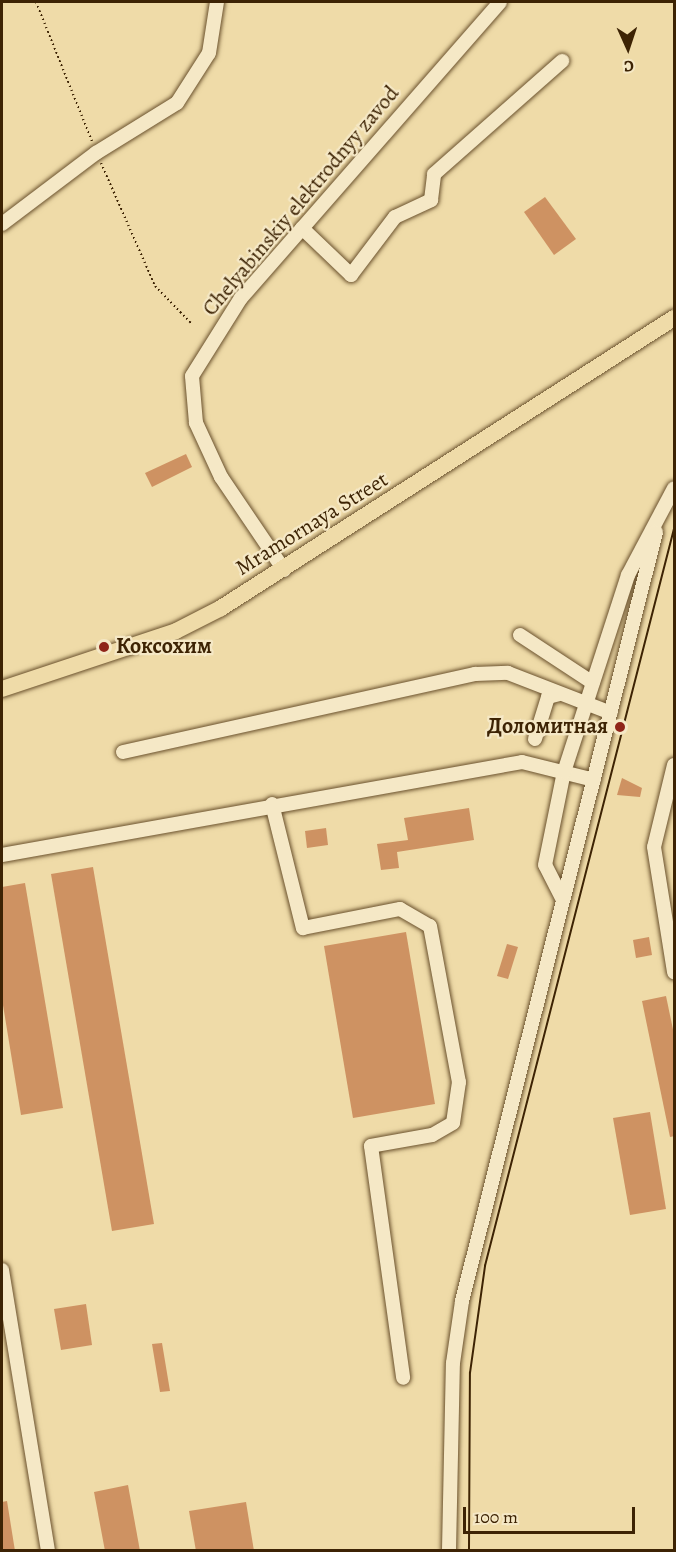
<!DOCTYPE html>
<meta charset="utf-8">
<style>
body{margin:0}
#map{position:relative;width:676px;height:1552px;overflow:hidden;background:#efdba8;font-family:Alegreya,serif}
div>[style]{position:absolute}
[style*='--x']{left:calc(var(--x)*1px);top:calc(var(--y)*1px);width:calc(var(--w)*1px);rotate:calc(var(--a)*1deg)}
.building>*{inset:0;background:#ce9262}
.path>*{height:2px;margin-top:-1px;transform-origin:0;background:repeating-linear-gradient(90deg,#3d2304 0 1.5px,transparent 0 4.5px)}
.roads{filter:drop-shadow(0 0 2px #6a512d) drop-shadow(0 0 2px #6a512d)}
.minor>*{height:14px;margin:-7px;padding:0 7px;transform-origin:7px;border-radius:7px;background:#f5e8c6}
.major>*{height:16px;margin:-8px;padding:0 8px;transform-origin:8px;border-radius:8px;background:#efdba8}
.tram>*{height:1.5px;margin:-0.75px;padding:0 0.75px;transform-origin:0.75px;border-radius:0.75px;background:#3d2304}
.dots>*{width:16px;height:16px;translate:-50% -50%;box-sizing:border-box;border:3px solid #f5e8c6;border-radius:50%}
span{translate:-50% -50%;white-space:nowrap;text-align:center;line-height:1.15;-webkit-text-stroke:4.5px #f5e8c6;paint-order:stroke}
.street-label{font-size:22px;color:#3d2304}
.poi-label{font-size:22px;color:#3d2304;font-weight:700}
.left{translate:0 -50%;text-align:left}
.right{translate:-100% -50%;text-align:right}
.frame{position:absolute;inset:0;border:3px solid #3d2304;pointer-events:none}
.north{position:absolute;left:598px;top:18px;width:60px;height:60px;-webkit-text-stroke:4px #f5e8c6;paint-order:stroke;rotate:177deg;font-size:16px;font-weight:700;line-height:24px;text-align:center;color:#3d2304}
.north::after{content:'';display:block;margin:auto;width:21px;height:27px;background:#3d2304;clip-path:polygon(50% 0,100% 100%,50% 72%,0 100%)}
.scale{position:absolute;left:463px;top:1507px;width:172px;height:27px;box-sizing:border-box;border:3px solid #3d2304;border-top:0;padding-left:8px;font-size:18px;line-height:21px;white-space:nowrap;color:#3d2304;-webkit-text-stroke:4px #f5e8c6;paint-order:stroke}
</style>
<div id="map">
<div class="building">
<div style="clip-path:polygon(545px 197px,576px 239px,554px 255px,524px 212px)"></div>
<div style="clip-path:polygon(186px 454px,192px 467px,152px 487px,145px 473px)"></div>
<div style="clip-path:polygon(622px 778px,642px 788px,640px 797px,617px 795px)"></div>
<div style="clip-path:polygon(469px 808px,474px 840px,397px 852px,399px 868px,381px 870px,377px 844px,408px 840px,404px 818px)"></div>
<div style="clip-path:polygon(326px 828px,328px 845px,307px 848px,305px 831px)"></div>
<div style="clip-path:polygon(93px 867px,154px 1224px,112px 1231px,51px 874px)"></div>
<div style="clip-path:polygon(25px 883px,63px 1108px,21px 1115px,2px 999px,2px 887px)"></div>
<div style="clip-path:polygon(406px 932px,435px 1104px,353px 1118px,324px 946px)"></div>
<div style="clip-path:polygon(649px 937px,652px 955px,636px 958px,633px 940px)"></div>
<div style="clip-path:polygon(507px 944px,518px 947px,508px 979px,497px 976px)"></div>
<div style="clip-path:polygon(666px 996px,675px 1039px,675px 1136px,670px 1137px,642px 1001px)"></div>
<div style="clip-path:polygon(650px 1112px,666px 1209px,630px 1215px,613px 1118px)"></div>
<div style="clip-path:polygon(86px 1304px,92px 1345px,61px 1350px,54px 1309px)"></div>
<div style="clip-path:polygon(162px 1343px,170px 1391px,160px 1392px,152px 1344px)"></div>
<div style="clip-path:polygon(128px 1485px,140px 1551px,105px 1551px,94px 1492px)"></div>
<div style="clip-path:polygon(7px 1501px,15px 1551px,2px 1551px,2px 1502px)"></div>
<div style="clip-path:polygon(246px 1502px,254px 1551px,196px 1551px,189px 1511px)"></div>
</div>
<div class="path">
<div style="--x:36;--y:2;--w:150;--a:68.1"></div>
<div style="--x:101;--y:163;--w:134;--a:66.3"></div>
<div style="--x:155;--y:286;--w:53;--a:45.8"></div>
</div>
<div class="roads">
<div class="minor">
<div style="--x:2;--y:224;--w:118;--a:-37.1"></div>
<div style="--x:96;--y:153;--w:95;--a:-31.7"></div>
<div style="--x:177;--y:103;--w:59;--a:-57.4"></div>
<div style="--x:209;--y:53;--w:52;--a:-81.1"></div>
<div style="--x:302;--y:228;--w:68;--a:43.8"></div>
<div style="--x:351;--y:275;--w:73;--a:-52.8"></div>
<div style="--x:395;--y:217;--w:40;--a:-25"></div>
<div style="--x:431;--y:200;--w:26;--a:-83"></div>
<div style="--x:434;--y:174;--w:171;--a:-41.4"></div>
<div style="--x:284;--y:570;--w:112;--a:-124.1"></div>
<div style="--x:221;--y:477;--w:60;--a:-114.8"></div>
<div style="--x:196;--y:423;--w:47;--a:-94.9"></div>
<div style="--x:192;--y:376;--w:92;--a:-57.9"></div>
<div style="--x:241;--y:298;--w:393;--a:-48.8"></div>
<div style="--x:520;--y:635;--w:87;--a:33.3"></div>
<div style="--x:535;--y:739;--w:44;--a:-72.8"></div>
<div style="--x:548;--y:697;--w:11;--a:-15"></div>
<div style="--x:123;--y:752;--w:361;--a:-12.5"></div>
<div style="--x:475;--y:674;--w:33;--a:-2"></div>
<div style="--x:508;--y:673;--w:110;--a:21.2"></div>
<div style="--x:674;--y:765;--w:84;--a:103.7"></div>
<div style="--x:654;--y:847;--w:127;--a:80.9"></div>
<div style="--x:272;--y:804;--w:128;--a:76"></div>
<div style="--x:303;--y:928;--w:99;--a:-11.1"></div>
<div style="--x:400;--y:909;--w:34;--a:30"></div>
<div style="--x:430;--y:926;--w:159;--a:79.5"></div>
<div style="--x:459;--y:1082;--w:41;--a:98.3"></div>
<div style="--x:453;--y:1123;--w:24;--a:150"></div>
<div style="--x:432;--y:1135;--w:62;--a:169.8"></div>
<div style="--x:371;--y:1146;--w:234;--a:82.1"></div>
<div style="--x:2;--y:855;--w:528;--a:-10.14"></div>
<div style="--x:522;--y:762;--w:74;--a:14"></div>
<div style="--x:563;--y:900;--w:39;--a:-117"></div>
<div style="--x:545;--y:865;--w:95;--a:-78.5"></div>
<div style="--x:564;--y:772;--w:207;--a:-72"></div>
<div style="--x:628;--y:575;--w:98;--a:-62.1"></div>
<div style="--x:2;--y:1270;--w:284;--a:80.7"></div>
<div style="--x:449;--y:1550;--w:187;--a:-88.8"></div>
<div style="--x:453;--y:1363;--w:63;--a:-81.7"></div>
<div style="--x:462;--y:1301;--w:793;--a:-75.84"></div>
</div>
<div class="major">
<div style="--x:2;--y:689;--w:183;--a:-18.4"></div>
<div style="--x:176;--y:631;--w:51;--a:-27.1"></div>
<div style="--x:221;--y:608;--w:538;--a:-32.63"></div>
</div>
</div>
<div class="tram">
<div style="--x:469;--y:1550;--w:177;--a:-89.7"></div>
<div style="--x:470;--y:1373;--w:108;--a:-82"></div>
<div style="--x:485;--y:1266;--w:761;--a:-75.62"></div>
</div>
<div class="dots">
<div style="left:104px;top:647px;background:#8f2418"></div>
<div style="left:620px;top:727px;background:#8f2418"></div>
</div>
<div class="street-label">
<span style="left:301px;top:201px;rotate:-50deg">Chelyabinskiy elektrodnyy zavod</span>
<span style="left:312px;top:524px;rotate:-32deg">Mramornaya Street</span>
</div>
<div class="poi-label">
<span class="left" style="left:116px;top:647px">Коксохим</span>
<span class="right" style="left:608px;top:727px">Доломитная</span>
</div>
<div class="frame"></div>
<div class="north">С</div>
<div class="scale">100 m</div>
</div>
